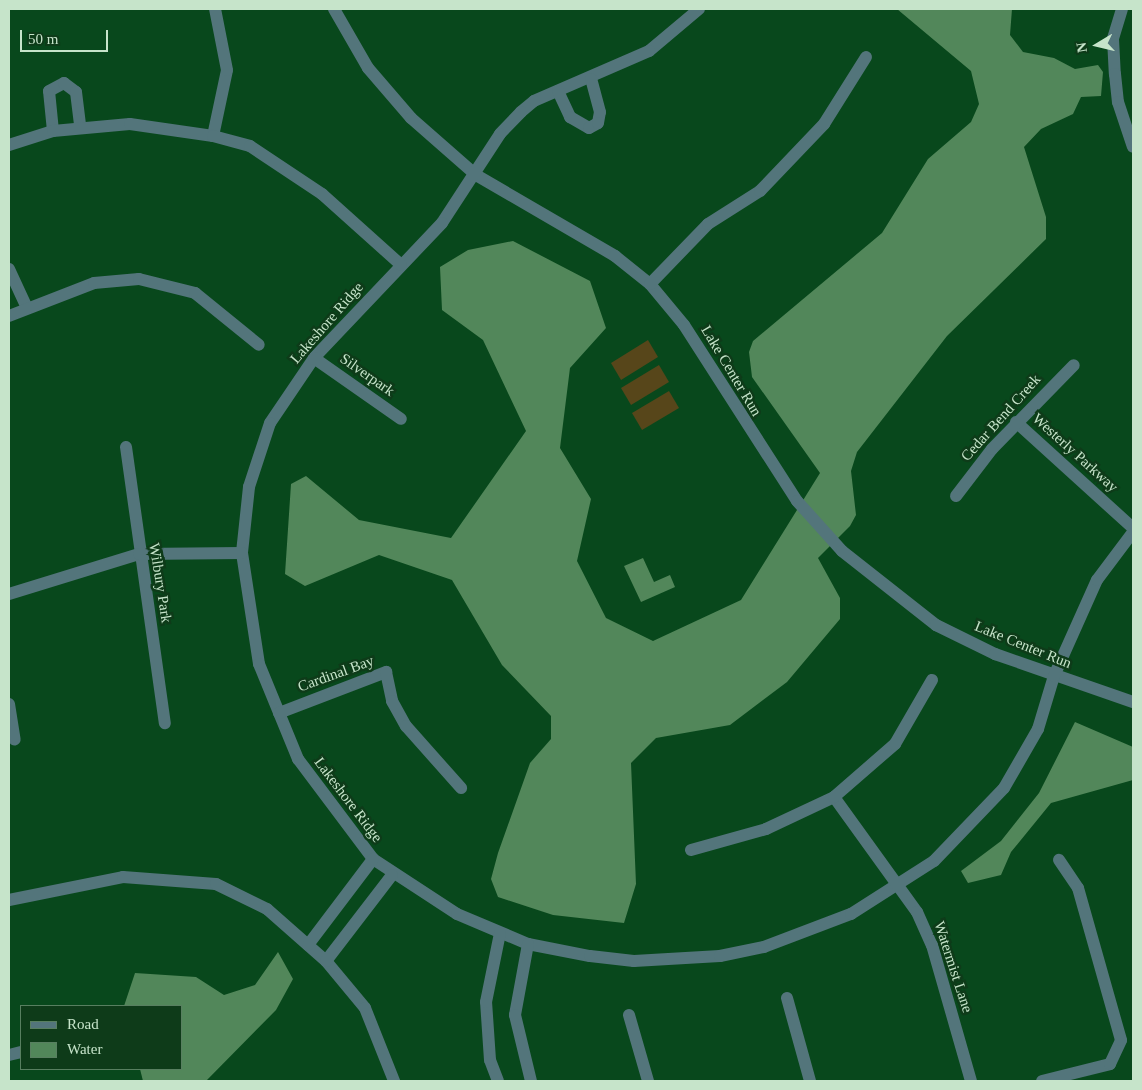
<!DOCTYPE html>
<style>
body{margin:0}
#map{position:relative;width:1142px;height:1090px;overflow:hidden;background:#08481c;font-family:Georgia,serif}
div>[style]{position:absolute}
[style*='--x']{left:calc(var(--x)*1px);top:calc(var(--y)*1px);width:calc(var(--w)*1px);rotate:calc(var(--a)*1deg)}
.green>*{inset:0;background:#57461a}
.water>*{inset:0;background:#52875a}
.minor>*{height:12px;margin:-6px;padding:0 6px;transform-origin:6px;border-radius:6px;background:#53757b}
span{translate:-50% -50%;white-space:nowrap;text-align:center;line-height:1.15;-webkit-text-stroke:5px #0e3b19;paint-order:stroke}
.street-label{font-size:15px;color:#c6e4ca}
.frame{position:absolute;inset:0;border:10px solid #c6e4ca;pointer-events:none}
.legend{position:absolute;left:20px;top:1005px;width:162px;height:65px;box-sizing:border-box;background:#0e3b19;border:1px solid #587f60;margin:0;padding:6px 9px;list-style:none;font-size:15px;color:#c6e4ca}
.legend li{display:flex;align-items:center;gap:10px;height:25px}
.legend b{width:25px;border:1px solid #587f60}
.north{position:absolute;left:1072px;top:20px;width:50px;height:50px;-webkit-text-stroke:4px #0e3b19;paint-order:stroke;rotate:261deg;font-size:14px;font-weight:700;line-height:20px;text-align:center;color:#c6e4ca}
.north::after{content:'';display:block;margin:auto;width:18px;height:22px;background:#c6e4ca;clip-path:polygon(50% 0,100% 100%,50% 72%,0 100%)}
.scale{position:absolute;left:20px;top:30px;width:88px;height:22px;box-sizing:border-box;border:2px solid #c6e4ca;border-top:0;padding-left:6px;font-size:15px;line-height:18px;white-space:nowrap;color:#c6e4ca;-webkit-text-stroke:4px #0e3b19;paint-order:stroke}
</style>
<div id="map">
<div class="green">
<div style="clip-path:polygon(648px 340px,658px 357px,621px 380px,611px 363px)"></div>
<div style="clip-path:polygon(659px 365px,669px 382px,631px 405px,621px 388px)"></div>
<div style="clip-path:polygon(669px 391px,679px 408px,642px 430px,632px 413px)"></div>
</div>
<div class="water">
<div style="clip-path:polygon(897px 9px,1012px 9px,1010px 35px,1023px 52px,1054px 58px,1075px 69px,1098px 65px,1103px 72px,1101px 96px,1081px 97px,1073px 114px,1041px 129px,1024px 147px,1046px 217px,1046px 239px,947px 336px,857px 452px,851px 471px,856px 515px,850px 526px,818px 558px,840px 598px,840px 619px,787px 682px,730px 725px,656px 738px,631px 763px,636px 884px,624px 923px,553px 915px,498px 897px,491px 879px,498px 853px,530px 763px,551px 739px,551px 716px,502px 665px,452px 580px,379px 555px,305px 586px,285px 574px,291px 484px,306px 476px,359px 520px,451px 538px,526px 431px,483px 340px,442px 310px,440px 267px,468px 250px,513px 241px,590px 281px,606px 328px,570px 368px,560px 448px,591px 499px,577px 561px,606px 618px,653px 641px,741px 600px,820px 473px,752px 377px,749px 352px,753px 341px,882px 233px,928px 159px,971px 122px,979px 104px,971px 71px)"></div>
<div style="clip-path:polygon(643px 558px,654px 582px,670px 575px,675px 587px,641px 602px,624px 566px)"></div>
<div style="clip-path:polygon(1075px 722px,1133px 747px,1133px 780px,1051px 803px,1011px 852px,1001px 875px,968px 883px,961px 871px,1001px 841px,1039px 793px)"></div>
<div style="clip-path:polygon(278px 952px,293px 979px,276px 1010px,206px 1081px,143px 1081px,140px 1069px,181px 1069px,181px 1006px,124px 1006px,135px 973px,196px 977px,224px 995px,255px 985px)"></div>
</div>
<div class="minor">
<div style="--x:334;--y:9;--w:68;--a:60"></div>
<div style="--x:368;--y:68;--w:66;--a:49.3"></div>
<div style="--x:411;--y:118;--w:86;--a:41.2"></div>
<div style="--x:476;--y:175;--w:161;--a:30.2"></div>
<div style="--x:615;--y:256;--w:45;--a:38.7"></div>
<div style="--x:650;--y:284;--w:53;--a:50.3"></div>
<div style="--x:684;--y:325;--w:209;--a:57.3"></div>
<div style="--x:797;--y:501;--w:67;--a:48"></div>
<div style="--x:842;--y:551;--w:120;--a:38.2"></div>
<div style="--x:936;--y:625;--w:66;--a:26.2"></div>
<div style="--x:995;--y:654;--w:146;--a:19.2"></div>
<div style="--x:699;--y:9;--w:65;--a:140"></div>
<div style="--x:649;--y:51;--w:125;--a:156.5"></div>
<div style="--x:534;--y:101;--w:17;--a:140"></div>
<div style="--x:521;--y:112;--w:30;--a:134"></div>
<div style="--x:500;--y:134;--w:106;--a:123.1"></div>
<div style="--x:442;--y:223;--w:186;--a:133.5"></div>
<div style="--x:314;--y:358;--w:78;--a:124.1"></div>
<div style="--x:270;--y:423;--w:67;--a:108.2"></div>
<div style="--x:249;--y:487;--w:66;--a:96.1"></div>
<div style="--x:242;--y:553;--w:112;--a:81.3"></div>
<div style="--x:259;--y:664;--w:103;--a:67.7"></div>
<div style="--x:298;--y:759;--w:125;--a:53.1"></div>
<div style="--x:373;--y:859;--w:100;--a:33.2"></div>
<div style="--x:457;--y:914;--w:77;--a:22.9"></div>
<div style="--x:528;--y:944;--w:63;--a:11"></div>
<div style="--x:590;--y:956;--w:44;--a:6.5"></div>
<div style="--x:634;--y:961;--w:86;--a:-3.3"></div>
<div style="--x:720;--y:956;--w:45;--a:-11.6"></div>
<div style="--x:764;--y:947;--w:93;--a:-20.8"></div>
<div style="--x:851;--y:914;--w:98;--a:-32.6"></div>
<div style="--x:934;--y:861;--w:101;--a:-46.2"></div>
<div style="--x:1004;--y:788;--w:68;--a:-60"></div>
<div style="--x:1038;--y:729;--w:55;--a:-73.2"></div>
<div style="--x:1054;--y:676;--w:105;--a:-65.9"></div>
<div style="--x:1097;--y:580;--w:60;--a:-53.1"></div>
<div style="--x:1122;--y:9;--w:31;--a:107"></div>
<div style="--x:1113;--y:39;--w:35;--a:87"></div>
<div style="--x:1115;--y:74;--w:28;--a:84"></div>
<div style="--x:1118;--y:102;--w:47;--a:71.6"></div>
<div style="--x:558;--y:91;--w:29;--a:65"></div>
<div style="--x:570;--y:117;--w:22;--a:30"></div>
<div style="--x:589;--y:128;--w:10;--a:-29"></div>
<div style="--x:598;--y:123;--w:11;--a:-80"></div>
<div style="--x:600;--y:112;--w:34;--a:-105"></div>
<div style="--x:53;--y:131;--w:40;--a:-95.7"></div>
<div style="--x:49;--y:91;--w:17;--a:-28"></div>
<div style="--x:64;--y:83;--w:15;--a:37"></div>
<div style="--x:76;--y:92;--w:35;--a:83"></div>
<div style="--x:213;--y:136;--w:67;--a:-78"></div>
<div style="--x:227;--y:70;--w:62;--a:-101.1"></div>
<div style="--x:9;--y:145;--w:46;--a:-17.7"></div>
<div style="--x:53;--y:131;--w:77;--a:-5.2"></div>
<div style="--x:130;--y:124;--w:84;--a:8.2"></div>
<div style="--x:213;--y:136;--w:38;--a:15"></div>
<div style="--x:250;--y:146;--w:87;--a:33.7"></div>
<div style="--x:322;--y:194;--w:106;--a:41.9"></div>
<div style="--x:9;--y:269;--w:43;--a:65.2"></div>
<div style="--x:650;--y:284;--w:83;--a:-46"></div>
<div style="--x:708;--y:224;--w:62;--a:-32.4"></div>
<div style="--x:760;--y:191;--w:93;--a:-46.3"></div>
<div style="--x:824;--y:124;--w:79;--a:-57.9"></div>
<div style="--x:9;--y:316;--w:91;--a:-21.2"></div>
<div style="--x:94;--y:283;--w:45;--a:-5.1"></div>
<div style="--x:139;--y:279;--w:58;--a:14"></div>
<div style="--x:195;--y:293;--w:82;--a:39.1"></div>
<div style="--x:314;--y:358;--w:106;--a:35"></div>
<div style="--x:1016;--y:422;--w:158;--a:42.2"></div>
<div style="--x:126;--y:447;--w:279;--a:82"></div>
<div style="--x:956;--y:496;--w:59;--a:-52.5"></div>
<div style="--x:992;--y:449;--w:117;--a:-45.7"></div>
<div style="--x:9;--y:594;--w:136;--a:-17.1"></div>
<div style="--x:139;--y:554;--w:103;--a:-0.6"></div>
<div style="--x:9;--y:704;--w:36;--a:81"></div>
<div style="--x:279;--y:713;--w:115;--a:-21"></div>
<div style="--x:386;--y:672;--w:30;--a:78"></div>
<div style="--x:392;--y:701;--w:29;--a:61"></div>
<div style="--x:406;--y:726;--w:83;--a:48.4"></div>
<div style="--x:834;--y:797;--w:142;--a:54.2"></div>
<div style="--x:917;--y:912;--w:36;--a:66"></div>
<div style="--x:932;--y:945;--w:141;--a:74"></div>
<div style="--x:691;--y:850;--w:78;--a:-15.6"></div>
<div style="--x:766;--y:829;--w:75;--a:-25.2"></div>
<div style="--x:834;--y:797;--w:81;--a:-41"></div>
<div style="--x:895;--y:744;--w:74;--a:-60"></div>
<div style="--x:9;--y:900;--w:116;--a:-11.4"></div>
<div style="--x:123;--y:877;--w:93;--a:4.3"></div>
<div style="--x:216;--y:884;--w:57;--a:26.1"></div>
<div style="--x:267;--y:909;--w:79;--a:41.4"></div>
<div style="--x:326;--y:961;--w:61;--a:50.3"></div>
<div style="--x:365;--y:1008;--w:79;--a:68.3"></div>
<div style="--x:528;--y:944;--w:72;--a:100.4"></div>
<div style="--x:515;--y:1015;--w:68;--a:76.4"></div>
<div style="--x:308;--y:945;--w:108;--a:-52.9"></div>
<div style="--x:326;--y:961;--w:108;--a:-52.5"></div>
<div style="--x:787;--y:998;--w:86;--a:74.5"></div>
<div style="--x:629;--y:1015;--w:69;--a:73.9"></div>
<div style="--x:9;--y:1055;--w:12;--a:-14"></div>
<div style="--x:498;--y:1081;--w:22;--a:-111"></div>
<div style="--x:490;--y:1060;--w:58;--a:-93.9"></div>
<div style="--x:486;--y:1002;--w:70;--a:-78.5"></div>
<div style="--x:1042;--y:1081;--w:70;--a:-14"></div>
<div style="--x:1110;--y:1064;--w:26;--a:-65"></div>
<div style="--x:1121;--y:1040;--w:158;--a:-105.8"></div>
<div style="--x:1078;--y:888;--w:34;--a:-124"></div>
</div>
<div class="street-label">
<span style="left:327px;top:323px;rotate:-49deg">Lakeshore Ridge</span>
<span style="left:731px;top:371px;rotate:59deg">Lake Center Run</span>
<span style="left:367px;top:375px;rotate:35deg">Silverpark</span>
<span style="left:1001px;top:418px;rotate:-48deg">Cedar Bend Creek</span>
<span style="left:1075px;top:453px;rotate:42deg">Westerly Parkway</span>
<span style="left:160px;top:583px;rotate:81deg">Wilbury Park</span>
<span style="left:1023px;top:645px;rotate:22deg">Lake Center Run</span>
<span style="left:336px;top:674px;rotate:-20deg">Cardinal Bay</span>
<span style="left:348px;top:800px;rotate:53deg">Lakeshore Ridge</span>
<span style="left:953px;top:967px;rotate:72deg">Watermist Lane</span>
</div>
<div class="frame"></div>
<ul class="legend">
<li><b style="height:6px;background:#53757b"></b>Road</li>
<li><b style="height:14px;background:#52875a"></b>Water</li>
</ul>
<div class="north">N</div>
<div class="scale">50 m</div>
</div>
